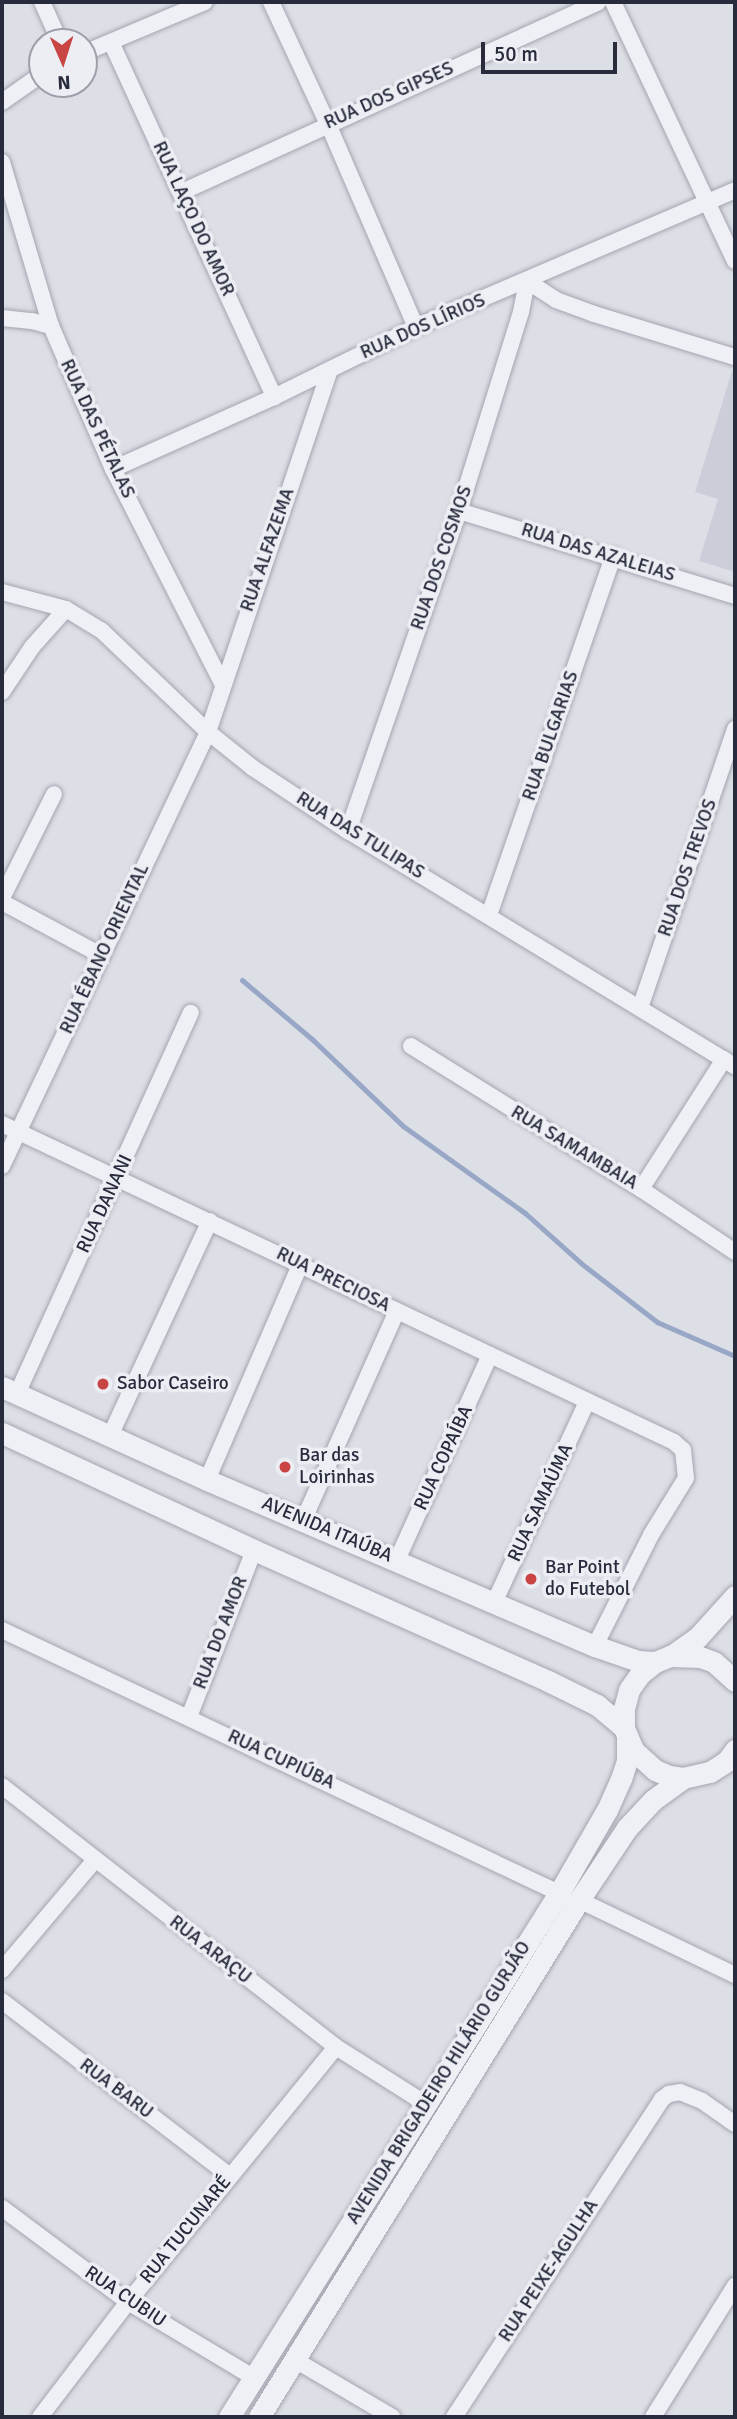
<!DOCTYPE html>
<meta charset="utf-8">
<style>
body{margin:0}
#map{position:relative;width:737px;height:2419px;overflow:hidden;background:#dddfe6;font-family:Signika,sans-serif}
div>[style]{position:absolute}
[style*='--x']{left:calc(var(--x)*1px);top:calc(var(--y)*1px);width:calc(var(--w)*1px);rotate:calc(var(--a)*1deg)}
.built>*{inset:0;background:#cbced8}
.stream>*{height:5px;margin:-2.5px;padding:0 2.5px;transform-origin:2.5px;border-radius:2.5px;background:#98a7c6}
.roads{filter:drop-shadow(0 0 2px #a3a5b0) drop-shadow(0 0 2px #a3a5b0)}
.minor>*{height:16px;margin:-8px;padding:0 8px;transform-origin:8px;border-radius:8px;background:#eff0f5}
.tertiary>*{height:21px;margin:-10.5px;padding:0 10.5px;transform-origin:10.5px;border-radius:10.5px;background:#eff0f5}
.dots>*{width:19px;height:19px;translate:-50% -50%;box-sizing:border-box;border:4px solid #eceef4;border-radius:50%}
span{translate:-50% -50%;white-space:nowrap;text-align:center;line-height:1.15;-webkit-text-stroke:7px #eceef4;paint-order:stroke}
.street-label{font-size:19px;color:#272b3c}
.poi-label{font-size:19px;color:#272b3c}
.left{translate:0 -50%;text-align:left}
.frame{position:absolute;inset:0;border:4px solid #272b3c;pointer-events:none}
.north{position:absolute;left:28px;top:28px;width:70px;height:70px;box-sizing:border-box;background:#eceef4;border:2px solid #9da0aa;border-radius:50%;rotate:177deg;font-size:19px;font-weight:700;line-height:28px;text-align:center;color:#272b3c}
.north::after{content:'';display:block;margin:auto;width:24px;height:32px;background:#c94544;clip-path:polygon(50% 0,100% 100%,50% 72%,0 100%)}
.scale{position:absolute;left:481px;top:42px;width:136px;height:32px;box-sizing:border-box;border:4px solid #272b3c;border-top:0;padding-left:9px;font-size:21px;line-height:24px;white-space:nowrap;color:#272b3c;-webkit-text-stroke:5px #eceef4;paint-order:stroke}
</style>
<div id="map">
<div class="built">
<div style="clip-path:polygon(732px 371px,735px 372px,735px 572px,699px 561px,718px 499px,695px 492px)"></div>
</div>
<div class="stream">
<div style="--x:242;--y:980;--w:93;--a:40.2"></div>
<div style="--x:313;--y:1040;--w:124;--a:43.7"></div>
<div style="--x:403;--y:1126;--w:150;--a:35.5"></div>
<div style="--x:525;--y:1213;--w:76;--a:41.8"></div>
<div style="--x:582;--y:1264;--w:95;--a:37.7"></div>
<div style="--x:657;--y:1322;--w:85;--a:23.6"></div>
</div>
<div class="roads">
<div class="minor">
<div style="--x:42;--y:2;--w:44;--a:65.8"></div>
<div style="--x:271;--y:2;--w:135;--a:65"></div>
<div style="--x:328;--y:124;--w:221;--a:66.6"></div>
<div style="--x:613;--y:2;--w:286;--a:64.8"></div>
<div style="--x:111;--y:42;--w:391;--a:65.3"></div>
<div style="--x:84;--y:53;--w:131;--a:-22.9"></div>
<div style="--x:2;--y:102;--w:49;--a:-35"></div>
<div style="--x:2;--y:162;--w:171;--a:73.4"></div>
<div style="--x:51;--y:326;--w:156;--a:66.6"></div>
<div style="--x:113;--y:469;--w:240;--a:63"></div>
<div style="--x:182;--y:192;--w:457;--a:-24.5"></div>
<div style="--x:2;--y:318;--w:30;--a:6"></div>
<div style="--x:32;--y:321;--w:20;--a:15"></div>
<div style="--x:113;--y:469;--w:176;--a:-24.1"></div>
<div style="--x:274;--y:397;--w:158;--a:-26.2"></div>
<div style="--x:416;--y:327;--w:347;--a:-23.2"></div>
<div style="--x:459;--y:511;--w:289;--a:17.1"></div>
<div style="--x:2;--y:592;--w:66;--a:14.9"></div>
<div style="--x:66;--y:609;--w:42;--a:31.4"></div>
<div style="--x:102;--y:631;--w:146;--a:43.6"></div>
<div style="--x:208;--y:732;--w:58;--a:38.7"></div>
<div style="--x:253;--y:768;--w:114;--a:33.6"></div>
<div style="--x:348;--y:831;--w:453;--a:31.3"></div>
<div style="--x:2;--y:692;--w:54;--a:-56.3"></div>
<div style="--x:32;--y:647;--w:51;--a:-48.2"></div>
<div style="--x:348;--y:831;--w:339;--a:-70.9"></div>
<div style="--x:459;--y:511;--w:208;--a:-72.7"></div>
<div style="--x:521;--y:312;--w:32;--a:-79"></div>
<div style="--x:527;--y:281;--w:35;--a:33"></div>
<div style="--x:556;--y:300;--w:40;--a:20.2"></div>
<div style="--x:594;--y:314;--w:147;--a:17"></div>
<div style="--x:2;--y:898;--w:116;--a:-63.4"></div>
<div style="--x:2;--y:902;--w:112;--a:28.2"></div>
<div style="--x:489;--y:915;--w:380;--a:-70.9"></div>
<div style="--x:640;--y:1008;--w:295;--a:-71.2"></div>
<div style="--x:411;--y:1046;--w:271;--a:31.9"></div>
<div style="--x:641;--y:1189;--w:113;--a:33.8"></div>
<div style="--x:2;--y:1124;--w:743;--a:25.32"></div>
<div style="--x:674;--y:1442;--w:12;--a:42"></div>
<div style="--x:683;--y:1450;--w:28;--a:84"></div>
<div style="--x:686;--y:1478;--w:67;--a:121.6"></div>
<div style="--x:651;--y:1535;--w:124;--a:116.8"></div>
<div style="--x:2;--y:1166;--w:480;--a:-64.6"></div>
<div style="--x:208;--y:732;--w:382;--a:-71.4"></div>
<div style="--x:641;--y:1189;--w:154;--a:-57.4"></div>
<div style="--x:17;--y:1394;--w:419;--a:-65.5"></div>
<div style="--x:110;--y:1436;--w:237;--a:-65.1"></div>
<div style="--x:207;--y:1480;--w:234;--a:-66.6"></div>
<div style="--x:303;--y:1521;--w:230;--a:-65.9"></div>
<div style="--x:397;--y:1560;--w:225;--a:-65.6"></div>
<div style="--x:494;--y:1603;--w:221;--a:-65.2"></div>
<div style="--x:2;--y:1630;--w:616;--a:25.28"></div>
<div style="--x:189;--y:1717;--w:179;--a:-68.7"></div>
<div style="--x:2;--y:1786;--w:424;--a:38"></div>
<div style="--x:336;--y:2047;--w:107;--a:32.3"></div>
<div style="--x:579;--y:1900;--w:173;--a:25.7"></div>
<div style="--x:2;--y:1970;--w:143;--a:-49.8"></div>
<div style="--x:2;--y:2001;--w:287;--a:37.5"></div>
<div style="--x:2;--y:2208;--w:157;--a:36.7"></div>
<div style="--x:128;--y:2302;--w:146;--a:31"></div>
<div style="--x:295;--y:2360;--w:113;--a:30.4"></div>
<div style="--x:40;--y:2417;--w:145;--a:-52.6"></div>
<div style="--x:128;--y:2302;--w:329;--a:-50.8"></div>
<div style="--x:454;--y:2417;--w:380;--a:-56.8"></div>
<div style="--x:662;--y:2099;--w:9;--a:-36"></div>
<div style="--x:669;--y:2094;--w:11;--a:-10"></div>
<div style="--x:680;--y:2092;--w:24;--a:22"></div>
<div style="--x:702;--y:2101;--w:40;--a:34.9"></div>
<div style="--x:653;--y:2417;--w:155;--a:-58"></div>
</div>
<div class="tertiary">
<div style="--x:2;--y:1387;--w:225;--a:24.4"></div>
<div style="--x:207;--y:1480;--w:422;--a:23.2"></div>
<div style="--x:595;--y:1646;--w:46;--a:19.2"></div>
<div style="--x:638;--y:1661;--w:17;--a:3"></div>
<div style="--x:2;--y:1433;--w:278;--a:24.9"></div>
<div style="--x:254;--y:1550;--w:322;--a:24"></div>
<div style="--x:548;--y:1681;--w:55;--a:26.1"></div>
<div style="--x:597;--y:1705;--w:35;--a:40"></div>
<div style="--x:671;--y:1656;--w:32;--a:-35"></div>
<div style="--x:697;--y:1638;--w:57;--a:-47.9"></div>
<div style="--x:735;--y:1681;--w:28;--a:-138"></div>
<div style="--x:714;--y:1662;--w:15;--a:-160"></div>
<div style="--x:700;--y:1657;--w:30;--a:-178"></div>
<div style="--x:670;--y:1656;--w:16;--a:158"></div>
<div style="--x:655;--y:1662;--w:19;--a:141"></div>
<div style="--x:640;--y:1674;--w:19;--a:125"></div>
<div style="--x:629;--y:1690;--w:20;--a:105"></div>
<div style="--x:624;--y:1709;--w:19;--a:90"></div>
<div style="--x:624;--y:1728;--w:25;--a:67"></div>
<div style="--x:634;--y:1751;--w:28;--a:42"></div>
<div style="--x:655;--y:1770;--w:15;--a:23"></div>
<div style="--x:669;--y:1776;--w:14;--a:8"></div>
<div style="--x:683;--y:1778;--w:28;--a:-13"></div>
<div style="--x:710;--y:1772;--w:20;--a:-33"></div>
<div style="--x:727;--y:1761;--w:14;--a:-54"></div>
<div style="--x:229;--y:2417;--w:619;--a:-57.8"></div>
<div style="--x:559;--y:1893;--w:96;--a:-60"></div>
<div style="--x:607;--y:1810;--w:34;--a:-66"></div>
<div style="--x:621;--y:1779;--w:19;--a:-72"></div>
<div style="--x:627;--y:1761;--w:22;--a:-90"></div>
<div style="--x:259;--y:2417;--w:608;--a:-58.24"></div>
<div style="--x:579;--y:1900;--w:87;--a:-56.3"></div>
<div style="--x:627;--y:1828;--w:38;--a:-47"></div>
<div style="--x:653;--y:1800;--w:37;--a:-36"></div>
</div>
</div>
<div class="dots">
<div style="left:103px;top:1384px;background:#c94544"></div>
<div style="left:285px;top:1467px;background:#c94544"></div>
<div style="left:531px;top:1579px;background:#c94544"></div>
</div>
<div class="street-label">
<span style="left:389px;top:96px;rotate:-24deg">RUA DOS GIPSES</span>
<span style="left:193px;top:219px;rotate:65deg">RUA LAÇO DO AMOR</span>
<span style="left:423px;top:327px;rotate:-24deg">RUA DOS LÍRIOS</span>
<span style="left:97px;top:429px;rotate:65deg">RUA DAS PÉTALAS</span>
<span style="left:268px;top:550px;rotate:-71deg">RUA ALFAZEMA</span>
<span style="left:598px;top:553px;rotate:17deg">RUA DAS AZALEIAS</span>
<span style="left:442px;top:558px;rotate:-71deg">RUA DOS COSMOS</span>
<span style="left:551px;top:736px;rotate:-71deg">RUA BULGARIAS</span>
<span style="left:360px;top:836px;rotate:32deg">RUA DAS TULIPAS</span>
<span style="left:688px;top:868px;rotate:-71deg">RUA DOS TREVOS</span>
<span style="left:105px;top:949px;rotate:-65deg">RUA ÉBANO ORIENTAL</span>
<span style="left:574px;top:1148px;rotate:31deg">RUA SAMAMBAIA</span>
<span style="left:105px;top:1204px;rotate:-65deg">RUA DANANI</span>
<span style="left:333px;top:1280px;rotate:26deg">RUA PRECIOSA</span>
<span style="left:444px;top:1458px;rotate:-65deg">RUA COPAÍBA</span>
<span style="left:541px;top:1503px;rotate:-65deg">RUA SAMAÚMA</span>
<span style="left:327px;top:1530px;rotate:23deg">AVENIDA ITAÚBA</span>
<span style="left:221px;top:1633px;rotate:-69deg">RUA DO AMOR</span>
<span style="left:281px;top:1760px;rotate:25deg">RUA CUPIÚBA</span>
<span style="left:210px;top:1950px;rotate:38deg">RUA ARAÇU</span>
<span style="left:439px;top:2083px;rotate:-58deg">AVENIDA BRIGADEIRO HILÁRIO GURJÃO</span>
<span style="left:116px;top:2089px;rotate:37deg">RUA BARU</span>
<span style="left:186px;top:2230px;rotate:-51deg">RUA TUCUNARÉ</span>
<span style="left:549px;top:2271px;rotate:-57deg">RUA PEIXE-AGULHA</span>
<span style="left:125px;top:2297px;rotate:34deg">RUA CUBIU</span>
</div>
<div class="poi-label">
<span class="left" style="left:117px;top:1384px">Sabor Caseiro</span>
<span class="left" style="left:299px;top:1467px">Bar das<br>Loirinhas</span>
<span class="left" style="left:545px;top:1579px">Bar Point<br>do Futebol</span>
</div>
<div class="frame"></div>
<div class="north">N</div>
<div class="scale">50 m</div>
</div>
